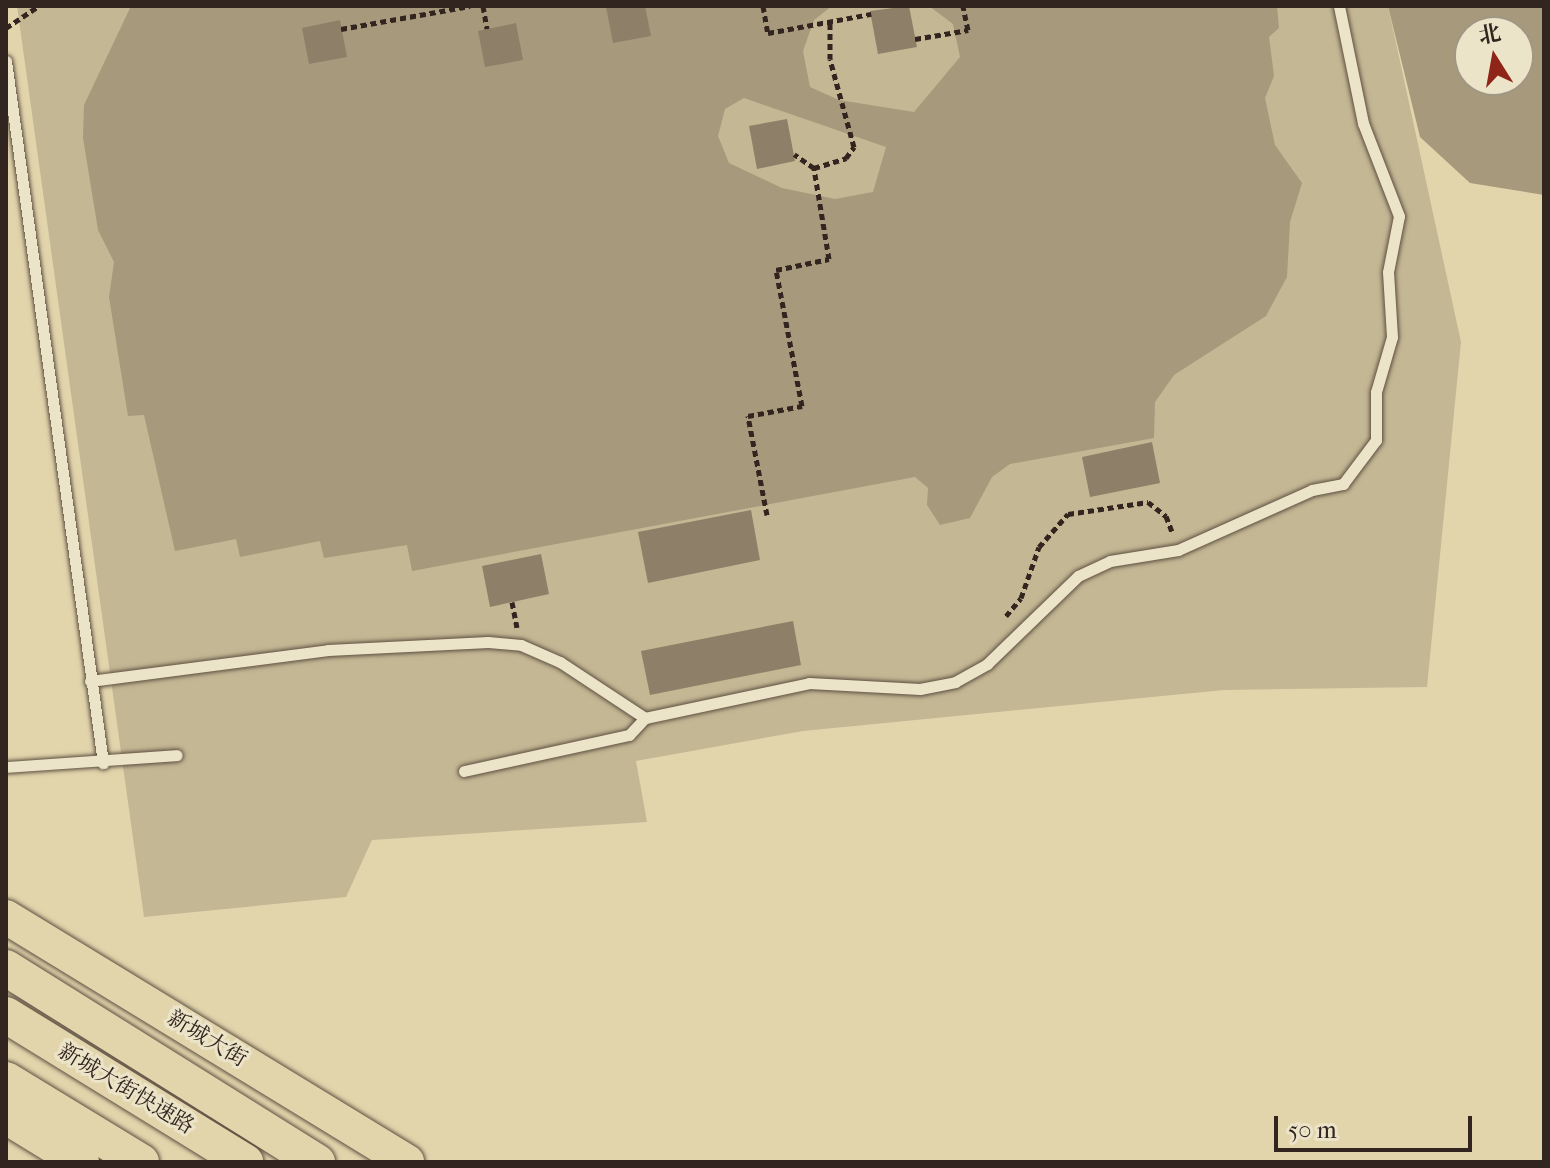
<!DOCTYPE html>
<meta charset="utf-8">
<style>
body{margin:0}
#map{position:relative;width:1550px;height:1168px;overflow:hidden;background:#e2d5ac;font-family:"IM FELL French Canon","Noto Serif SC",serif}
div>[style]{position:absolute}
[style*='--x']{left:calc(var(--x)*1px);top:calc(var(--y)*1px);width:calc(var(--w)*1px);rotate:calc(var(--a)*1deg)}
.green>*{inset:0;background:#c4b794}
.water>*{inset:0;background:#a6997c}
.building>*{inset:0;background:#8e8068}
.path>*{height:5px;margin-top:-2.5px;transform-origin:0;background:repeating-linear-gradient(90deg,#32241e 0 6px,transparent 0 10px)}
.roads{filter:drop-shadow(0 0 2px #5e5042) drop-shadow(0 0 2px #5e5042)}
.service>*{height:11px;margin:-5.5px;padding:0 5.5px;transform-origin:5.5px;border-radius:5.5px;background:#ece4c9}
.primary>*{height:34px;margin:-17px;padding:0 17px;transform-origin:17px;border-radius:17px;background:#e2d5ac}
.trunk>*{height:36px;margin:-18px;padding:0 18px;transform-origin:18px;border-radius:18px;background:#e2d5ac}
span{translate:-50% -50%;white-space:nowrap;text-align:center;line-height:1.15;-webkit-text-stroke:6px #ece4c9;paint-order:stroke}
.street-label{font-size:22px;color:#32241e}
.frame{position:absolute;inset:0;border:8px solid #32241e;pointer-events:none}
.north{position:absolute;left:1454px;top:16px;width:80px;height:80px;box-sizing:border-box;background:#ece4c9;border:2px solid #a29785;border-radius:50%;rotate:349deg;font-size:22px;font-weight:700;line-height:32px;text-align:center;color:#32241e}
.north::after{content:'';display:block;margin:auto;width:28px;height:36px;background:#8f2418;clip-path:polygon(50% 0,100% 100%,50% 72%,0 100%)}
.scale{position:absolute;left:1274px;top:1116px;width:198px;height:36px;box-sizing:border-box;border:4px solid #32241e;border-top:0;padding-left:10px;font-size:24px;line-height:28px;white-space:nowrap;color:#32241e;-webkit-text-stroke:6px #ece4c9;paint-order:stroke}
</style>
<div id="map">
<div class="green">
<div style="clip-path:polygon(17px 6px,1388px 6px,1461px 342px,1427px 687px,1224px 690px,803px 731px,636px 761px,647px 822px,372px 840px,346px 897px,144px 917px)"></div>
</div>
<div class="water">
<div style="clip-path:polygon(evenodd,131px 6px,832px 6px,814px 20px,803px 51px,810px 87px,839px 100px,914px 112px,960px 57px,953px 24px,929px 6px,1277px 6px,1279px 28px,1269px 37px,1274px 76px,1265px 98px,1275px 145px,1302px 183px,1290px 222px,1287px 277px,1266px 316px,1174px 375px,1155px 402px,1154px 438px,1010px 464px,992px 477px,970px 518px,940px 525px,927px 505px,928px 488px,915px 477px,412px 571px,407px 545px,324px 558px,320px 541px,240px 557px,236px 539px,175px 551px,144px 415px,128px 416px,109px 297px,114px 262px,98px 230px,83px 138px,84px 105px,131px 6px,744px 98px,886px 147px,873px 192px,835px 199px,782px 188px,729px 163px,718px 136px,725px 109px,744px 98px)"></div>
<div style="clip-path:polygon(evenodd,1388px 6px,1544px 6px,1544px 195px,1470px 183px,1420px 137px,1388px 6px,1470px 32px,1518px 32px,1518px 80px,1470px 80px,1470px 32px)"></div>
</div>
<div class="building">
<div style="clip-path:polygon(645px 6px,651px 36px,613px 43px,606px 7px)"></div>
<div style="clip-path:polygon(909px 6px,917px 47px,878px 54px,870px 11px)"></div>
<div style="clip-path:polygon(340px 20px,347px 57px,309px 64px,302px 28px)"></div>
<div style="clip-path:polygon(516px 23px,523px 60px,485px 67px,478px 31px)"></div>
<div style="clip-path:polygon(787px 119px,795px 161px,757px 169px,749px 126px)"></div>
<div style="clip-path:polygon(1152px 442px,1160px 483px,1090px 497px,1082px 457px)"></div>
<div style="clip-path:polygon(751px 510px,760px 560px,648px 583px,638px 532px)"></div>
<div style="clip-path:polygon(541px 554px,549px 594px,490px 607px,482px 566px)"></div>
<div style="clip-path:polygon(793px 621px,801px 665px,650px 695px,641px 651px)"></div>
</div>
<div class="path">
<div style="--x:483;--y:6;--w:23;--a:80"></div>
<div style="--x:763;--y:6;--w:27;--a:80"></div>
<div style="--x:768;--y:33;--w:105;--a:-10.5"></div>
<div style="--x:6;--y:28;--w:40;--a:-34"></div>
<div style="--x:341;--y:29;--w:131;--a:-10.1"></div>
<div style="--x:915;--y:39;--w:54;--a:-9.6"></div>
<div style="--x:968;--y:30;--w:25;--a:-102"></div>
<div style="--x:814;--y:168;--w:34;--a:-17"></div>
<div style="--x:846;--y:158;--w:14;--a:-54"></div>
<div style="--x:854;--y:147;--w:91;--a:-105.3"></div>
<div style="--x:830;--y:59;--w:38;--a:-90"></div>
<div style="--x:767;--y:515;--w:101;--a:-100.9"></div>
<div style="--x:748;--y:416;--w:55;--a:-10.5"></div>
<div style="--x:802;--y:406;--w:138;--a:-100.8"></div>
<div style="--x:776;--y:270;--w:54;--a:-11.7"></div>
<div style="--x:829;--y:259;--w:92;--a:-99.4"></div>
<div style="--x:814;--y:168;--w:24;--a:-145"></div>
<div style="--x:512;--y:602;--w:26;--a:79"></div>
<div style="--x:1006;--y:616;--w:23;--a:-50"></div>
<div style="--x:1021;--y:598;--w:54;--a:-70.6"></div>
<div style="--x:1039;--y:547;--w:44;--a:-48.7"></div>
<div style="--x:1068;--y:514;--w:81;--a:-8.5"></div>
<div style="--x:1148;--y:502;--w:23;--a:38"></div>
<div style="--x:1166;--y:516;--w:19;--a:69"></div>
</div>
<div class="roads">
<div class="service">
<div style="--x:6;--y:61;--w:709;--a:82.13"></div>
<div style="--x:90;--y:681;--w:240;--a:-7.4"></div>
<div style="--x:328;--y:650;--w:160;--a:-2.9"></div>
<div style="--x:488;--y:642;--w:33;--a:5"></div>
<div style="--x:521;--y:645;--w:43;--a:23.6"></div>
<div style="--x:560;--y:662;--w:102;--a:33.4"></div>
<div style="--x:645;--y:718;--w:168;--a:-12"></div>
<div style="--x:809;--y:683;--w:111;--a:3.1"></div>
<div style="--x:920;--y:689;--w:36;--a:-11"></div>
<div style="--x:955;--y:682;--w:37;--a:-29"></div>
<div style="--x:987;--y:664;--w:127;--a:-44"></div>
<div style="--x:1078;--y:576;--w:35;--a:-25"></div>
<div style="--x:1110;--y:561;--w:69;--a:-9.2"></div>
<div style="--x:1178;--y:550;--w:147;--a:-24.1"></div>
<div style="--x:1312;--y:490;--w:32;--a:-11"></div>
<div style="--x:1343;--y:484;--w:55;--a:-53.1"></div>
<div style="--x:1376;--y:440;--w:48;--a:-90"></div>
<div style="--x:1376;--y:392;--w:57;--a:-73.8"></div>
<div style="--x:1392;--y:337;--w:65;--a:-93.5"></div>
<div style="--x:1388;--y:272;--w:57;--a:-78.9"></div>
<div style="--x:1399;--y:216;--w:100;--a:-111.2"></div>
<div style="--x:1363;--y:123;--w:119;--a:-101.6"></div>
<div style="--x:6;--y:767;--w:171;--a:-4"></div>
<div style="--x:464;--y:771;--w:169;--a:-12.3"></div>
<div style="--x:629;--y:735;--w:23;--a:-47"></div>
</div>
<div class="primary">
<div style="--x:6;--y:917;--w:470;--a:31.4"></div>
</div>
<div class="trunk">
<div style="--x:6;--y:968;--w:367;--a:32"></div>
<div style="--x:6;--y:1015;--w:281;--a:31.6"></div>
<div style="--x:6;--y:1080;--w:158;--a:31.3"></div>
<div style="--x:6;--y:1116;--w:88;--a:31.5"></div>
</div>
</div>
<div class="street-label">
<span style="left:207px;top:1039px;rotate:31deg">新城大街</span>
<span style="left:126px;top:1089px;rotate:31deg">新城大街快速路</span>
</div>
<div class="frame"></div>
<div class="north">北</div>
<div class="scale">50 m</div>
</div>
